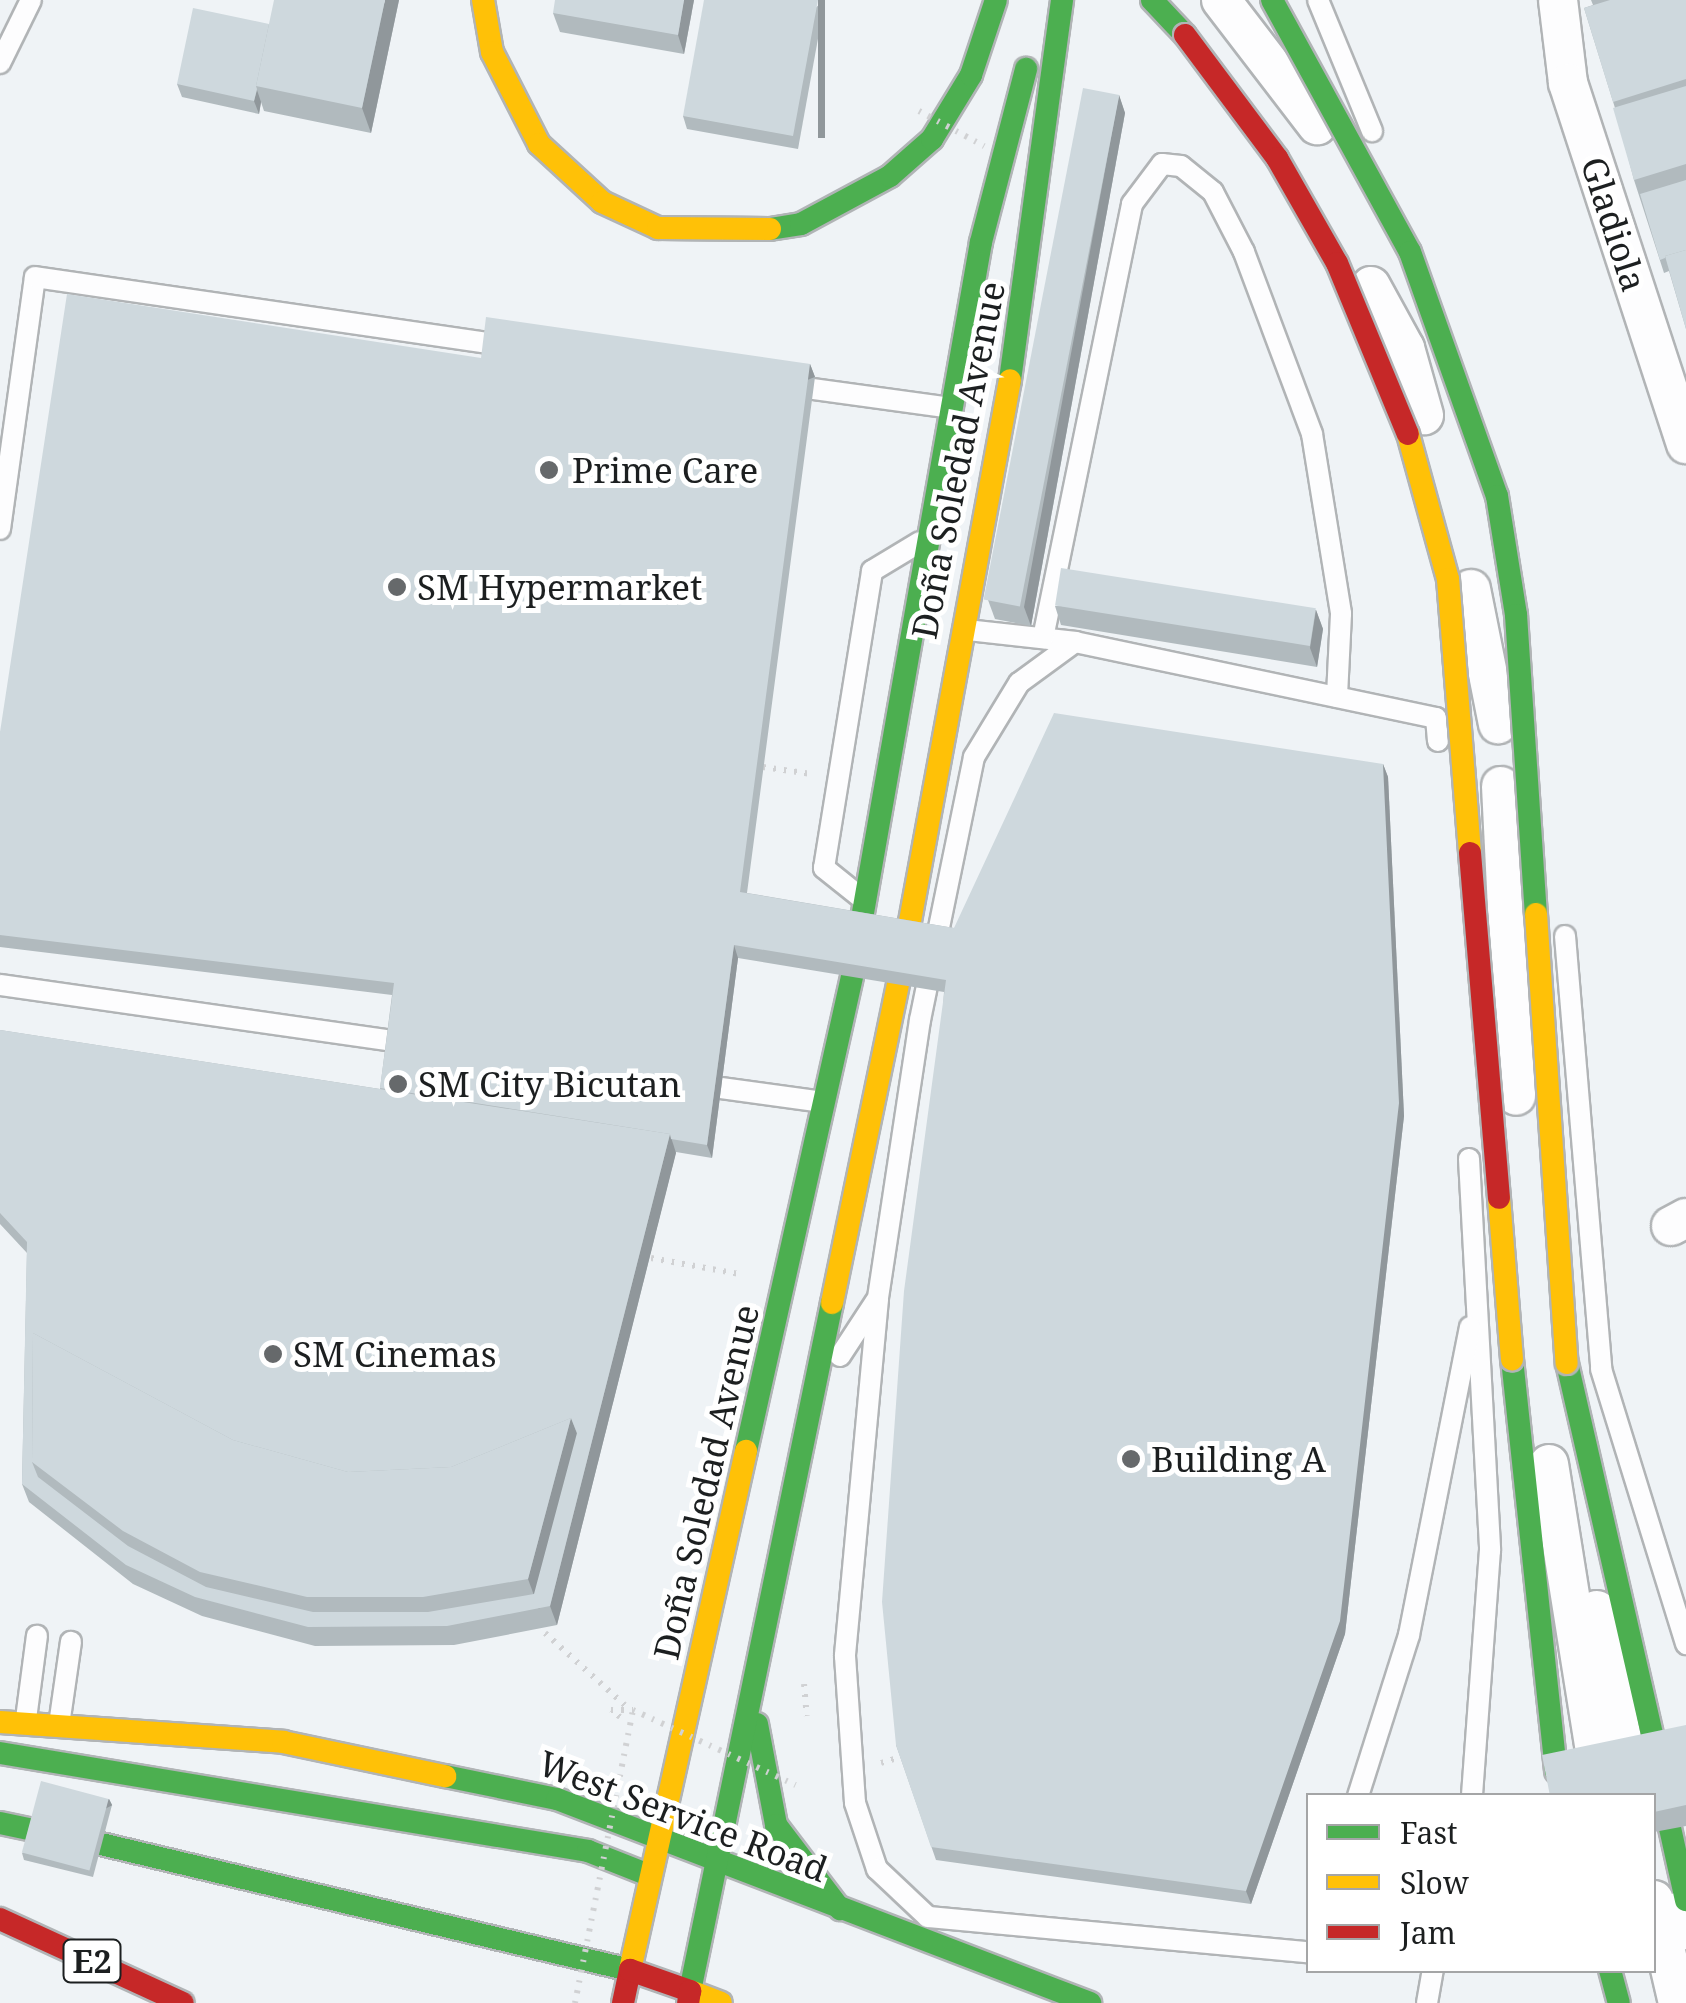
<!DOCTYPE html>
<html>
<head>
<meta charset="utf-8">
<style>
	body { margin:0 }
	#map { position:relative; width:1686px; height:2003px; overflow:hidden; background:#eff3f6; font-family:"Noto Serif",serif }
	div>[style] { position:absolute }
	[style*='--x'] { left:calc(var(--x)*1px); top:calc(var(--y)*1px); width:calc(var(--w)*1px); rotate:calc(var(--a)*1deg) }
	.path>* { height:6px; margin-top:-3px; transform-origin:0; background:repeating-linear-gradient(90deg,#d0d1d3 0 2.5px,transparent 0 10.5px) }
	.roads { filter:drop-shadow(2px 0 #b1b4b6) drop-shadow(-2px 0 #b1b4b6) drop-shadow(0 2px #b1b4b6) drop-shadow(0 -2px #b1b4b6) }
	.lane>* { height:20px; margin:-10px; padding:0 10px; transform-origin:10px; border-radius:10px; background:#fdfdfe }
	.street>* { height:38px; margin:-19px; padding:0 19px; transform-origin:19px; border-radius:19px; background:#fdfdfe }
	.fast>* { height:22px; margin:-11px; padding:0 11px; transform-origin:11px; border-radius:11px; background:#4caf50 }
	.slow>* { height:22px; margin:-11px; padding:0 11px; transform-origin:11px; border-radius:11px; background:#ffc107 }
	.jam>* { height:22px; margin:-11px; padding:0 11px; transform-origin:11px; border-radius:11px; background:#c62828 }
	.path-bridge>* { height:6px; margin-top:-3px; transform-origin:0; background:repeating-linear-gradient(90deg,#d0d1d3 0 2.5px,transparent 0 10.5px) }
	.bridges { filter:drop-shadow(2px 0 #b1b4b6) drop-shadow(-2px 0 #b1b4b6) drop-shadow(0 2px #b1b4b6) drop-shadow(0 -2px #b1b4b6) }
	.fast-bridge>* { height:22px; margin:-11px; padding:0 11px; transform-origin:11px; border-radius:11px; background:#4caf50 }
	.slow-bridge>* { height:22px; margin:-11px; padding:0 11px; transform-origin:11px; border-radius:11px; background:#ffc107 }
	.jam-bridge>* { height:22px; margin:-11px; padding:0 11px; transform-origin:11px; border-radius:11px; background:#c62828 }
	.wall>* { inset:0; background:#b1babe }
	.shaded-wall>* { inset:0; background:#90979b; transform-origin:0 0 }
	.building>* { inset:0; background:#ced8dd; transform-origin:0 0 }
	.dots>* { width:28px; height:28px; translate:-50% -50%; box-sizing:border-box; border:5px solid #fff; border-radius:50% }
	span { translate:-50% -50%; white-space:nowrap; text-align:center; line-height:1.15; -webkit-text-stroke:10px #fff; paint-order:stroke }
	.shield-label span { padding:2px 8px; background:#fff; border:2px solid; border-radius:8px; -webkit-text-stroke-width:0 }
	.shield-label { font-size:32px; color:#1c1f20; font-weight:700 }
	.street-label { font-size:35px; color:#1c1f20 }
	.poi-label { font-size:35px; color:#1c1f20 }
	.left { translate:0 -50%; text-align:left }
	.legend { position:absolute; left:1306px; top:1793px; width:350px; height:180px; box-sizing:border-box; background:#fff; border:2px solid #a4a5a6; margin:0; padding:12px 18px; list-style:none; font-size:30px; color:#1c1f20 }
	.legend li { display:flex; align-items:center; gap:20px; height:50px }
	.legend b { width:50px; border:2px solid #a4a5a6 }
</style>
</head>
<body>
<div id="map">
	<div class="path">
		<div style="--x:763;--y:767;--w:49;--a:8.3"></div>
		<div style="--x:651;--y:1258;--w:89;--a:10.3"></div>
		<div style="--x:545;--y:1633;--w:110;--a:42.1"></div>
		<div style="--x:804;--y:1684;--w:32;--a:85"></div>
		<div style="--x:620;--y:1717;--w:11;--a:-142"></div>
		<div style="--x:611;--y:1710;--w:22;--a:0"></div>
		<div style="--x:881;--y:1763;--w:21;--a:-17"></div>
	</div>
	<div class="roads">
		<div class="lane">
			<div style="--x:1318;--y:0;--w:142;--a:67.6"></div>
			<div style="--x:0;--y:63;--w:70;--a:-63.8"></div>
			<div style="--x:813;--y:389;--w:140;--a:7.8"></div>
			<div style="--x:0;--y:529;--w:254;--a:-82.1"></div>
			<div style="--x:35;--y:277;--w:459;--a:8.3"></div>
			<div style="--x:967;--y:630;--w:109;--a:6.3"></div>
			<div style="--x:1075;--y:642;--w:369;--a:11.9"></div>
			<div style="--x:1436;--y:718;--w:23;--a:85"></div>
			<div style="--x:1043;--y:638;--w:443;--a:-78.4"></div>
			<div style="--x:1132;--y:204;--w:50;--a:-53.1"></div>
			<div style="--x:1162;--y:164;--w:19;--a:6"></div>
			<div style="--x:1181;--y:166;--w:41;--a:39.1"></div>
			<div style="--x:1213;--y:192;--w:68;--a:62.7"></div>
			<div style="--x:1244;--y:252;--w:194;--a:69.5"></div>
			<div style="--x:1312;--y:434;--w:182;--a:80.8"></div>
			<div style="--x:1341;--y:614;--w:83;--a:92.8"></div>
			<div style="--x:1075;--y:642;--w:69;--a:143.8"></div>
			<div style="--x:1019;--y:683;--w:87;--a:121.3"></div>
			<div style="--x:974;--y:757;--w:268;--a:101.6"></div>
			<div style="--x:920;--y:1020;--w:282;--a:98.6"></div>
			<div style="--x:878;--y:1299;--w:359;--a:95.3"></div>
			<div style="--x:845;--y:1656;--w:147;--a:86.1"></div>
			<div style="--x:855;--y:1803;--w:70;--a:71.6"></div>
			<div style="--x:877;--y:1869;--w:70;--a:43.3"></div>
			<div style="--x:928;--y:1917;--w:382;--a:5.3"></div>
			<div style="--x:859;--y:896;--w:45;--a:-141.3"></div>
			<div style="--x:824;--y:868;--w:301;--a:-80.8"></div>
			<div style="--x:872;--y:571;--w:56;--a:-31.1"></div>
			<div style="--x:1565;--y:936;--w:434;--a:85.2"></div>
			<div style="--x:1601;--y:1369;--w:288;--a:72.8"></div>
			<div style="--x:0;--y:985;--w:397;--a:8.1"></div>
			<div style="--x:721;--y:1088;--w:103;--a:7.8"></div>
			<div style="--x:1469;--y:1159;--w:392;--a:86.9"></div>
			<div style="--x:1490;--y:1550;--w:247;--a:94.2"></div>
			<div style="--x:840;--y:1356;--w:66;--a:-56.8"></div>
			<div style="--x:60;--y:1718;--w:77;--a:-81.8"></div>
			<div style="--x:26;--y:1719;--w:84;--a:-82.5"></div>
			<div style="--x:1358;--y:1796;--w:169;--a:-72.4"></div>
			<div style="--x:1409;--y:1635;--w:314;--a:-78.8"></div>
			<div style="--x:1678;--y:1902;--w:38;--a:78"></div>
			<div style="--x:1427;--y:2003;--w:34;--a:-80"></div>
		</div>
		<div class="street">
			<div style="--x:1221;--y:0;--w:158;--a:52.5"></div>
			<div style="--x:1558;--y:0;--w:84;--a:83.1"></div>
			<div style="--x:1568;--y:83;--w:380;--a:71.9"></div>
			<div style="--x:1371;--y:286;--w:71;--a:61.3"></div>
			<div style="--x:1405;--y:348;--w:70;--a:74.2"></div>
			<div style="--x:1471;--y:589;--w:138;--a:78.7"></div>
			<div style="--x:1501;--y:786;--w:310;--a:87.2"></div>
			<div style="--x:1671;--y:1226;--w:17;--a:-28"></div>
			<div style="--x:1549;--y:1464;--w:336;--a:80.9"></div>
			<div style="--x:1597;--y:1610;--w:189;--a:79"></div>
			<div style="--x:1654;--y:1900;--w:106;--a:76.9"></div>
		</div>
		<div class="fast">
			<div style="--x:1152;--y:0;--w:48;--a:46.7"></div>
			<div style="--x:770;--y:229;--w:31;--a:-9"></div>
			<div style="--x:801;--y:224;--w:101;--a:-28.3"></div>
			<div style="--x:890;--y:176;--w:56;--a:-41.4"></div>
			<div style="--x:932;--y:139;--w:75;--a:-58.6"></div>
			<div style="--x:971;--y:75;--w:79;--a:-71.6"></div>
			<div style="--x:1010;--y:380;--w:384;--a:-82.2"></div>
			<div style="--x:861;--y:924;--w:692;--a:-80.02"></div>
			<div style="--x:981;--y:242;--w:179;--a:-75.4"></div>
			<div style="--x:1512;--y:1359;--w:415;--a:83.9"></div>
			<div style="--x:1567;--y:1363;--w:399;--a:77.1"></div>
			<div style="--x:746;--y:1451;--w:487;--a:-77.4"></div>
			<div style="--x:757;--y:1724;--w:103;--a:79.3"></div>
			<div style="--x:776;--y:1825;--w:106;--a:52.7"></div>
			<div style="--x:0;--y:1753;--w:596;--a:9.46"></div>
			<div style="--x:588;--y:1851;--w:66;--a:21.5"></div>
			<div style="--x:445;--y:1776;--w:114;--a:11.6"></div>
			<div style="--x:557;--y:1799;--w:571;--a:20.94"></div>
			<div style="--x:0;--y:1823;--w:34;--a:12"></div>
			<div style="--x:1670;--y:1828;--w:74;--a:77.5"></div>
			<div style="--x:101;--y:1844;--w:544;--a:13.4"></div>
			<div style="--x:1610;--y:1970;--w:34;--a:75"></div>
			<div style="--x:690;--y:1991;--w:703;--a:-78.34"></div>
		</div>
		<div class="slow">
			<div style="--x:483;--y:0;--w:53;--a:80.2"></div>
			<div style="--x:492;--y:52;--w:103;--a:62.9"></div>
			<div style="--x:539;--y:144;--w:86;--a:42.6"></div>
			<div style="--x:602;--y:202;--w:62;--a:24.9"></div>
			<div style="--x:658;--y:228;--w:112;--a:0.5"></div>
			<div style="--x:908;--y:932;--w:561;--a:-79.53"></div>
			<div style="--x:832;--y:1303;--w:326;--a:-78.3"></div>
			<div style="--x:0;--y:1722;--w:284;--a:4"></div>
			<div style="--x:283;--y:1742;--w:166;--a:11.9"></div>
			<div style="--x:630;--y:1970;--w:532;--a:-77.4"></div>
			<div style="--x:690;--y:1991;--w:33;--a:21"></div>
		</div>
		<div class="jam">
			<div style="--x:0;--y:1919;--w:201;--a:24.7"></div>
			<div style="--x:623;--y:2003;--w:34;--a:-78"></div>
			<div style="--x:630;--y:1970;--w:64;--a:19.3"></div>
			<div style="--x:690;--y:1991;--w:12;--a:99"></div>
		</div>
	</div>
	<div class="path-bridge">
		<div style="--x:919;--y:111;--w:74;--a:28.3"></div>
		<div style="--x:575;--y:2003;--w:299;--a:-78.8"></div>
		<div style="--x:633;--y:1710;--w:179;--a:24.8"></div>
	</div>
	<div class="bridges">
		<div class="fast-bridge">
			<div style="--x:1272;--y:0;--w:287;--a:61.3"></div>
			<div style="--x:1410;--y:252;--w:259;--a:70.4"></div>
			<div style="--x:1497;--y:496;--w:121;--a:80.9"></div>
			<div style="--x:1516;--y:615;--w:300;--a:86.2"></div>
		</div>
		<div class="slow-bridge">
			<div style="--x:1408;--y:434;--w:150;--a:74.6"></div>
			<div style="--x:1448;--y:579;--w:275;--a:85.4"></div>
			<div style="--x:1536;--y:914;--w:450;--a:86.1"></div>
			<div style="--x:1499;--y:1198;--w:162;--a:85.4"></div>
		</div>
		<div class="jam-bridge">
			<div style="--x:1185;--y:35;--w:154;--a:53.2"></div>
			<div style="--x:1277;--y:158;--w:121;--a:60.3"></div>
			<div style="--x:1337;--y:263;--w:185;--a:67.5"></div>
			<div style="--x:1470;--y:853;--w:346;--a:85.2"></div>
		</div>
	</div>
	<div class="wall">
		<div style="clip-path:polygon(399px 0,371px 133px,264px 111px,261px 102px,259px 114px,182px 97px,177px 84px,269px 24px)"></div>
		<div style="clip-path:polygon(694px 0,684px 54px,560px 32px,553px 13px)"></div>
		<div style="clip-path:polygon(825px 0,798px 149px,687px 129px,683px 116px)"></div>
		<div style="clip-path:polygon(1591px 0,1686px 0,1686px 329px,1669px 271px,1664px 273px,1634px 180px,1615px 108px,1584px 8px,1593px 5px)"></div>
		<div style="clip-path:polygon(1119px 95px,1125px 113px,1031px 626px,995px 619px,988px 600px)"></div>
		<div style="clip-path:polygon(481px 358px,810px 364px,815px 377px,747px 893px,954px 928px,1383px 764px,1388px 777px,1404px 1116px,1345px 1634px,1251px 1904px,936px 1860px,896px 1745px,944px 992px,738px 958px,712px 1158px,676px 1152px,557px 1625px,454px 1645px,315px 1646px,202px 1616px,133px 1584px,29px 1502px,22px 1484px,27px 1253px,0 1224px,0 1030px,380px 1089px,392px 995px,0 947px,0 732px)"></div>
		<div style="clip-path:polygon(1055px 606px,1316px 610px,1323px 629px,1317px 667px,1061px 625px)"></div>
		<div style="clip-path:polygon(1686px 1725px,1686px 1826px,1654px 1832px,1654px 1796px)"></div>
		<div style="clip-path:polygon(109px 1799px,112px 1805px,93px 1877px,24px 1860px,22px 1853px)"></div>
	</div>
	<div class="shaded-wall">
		<div style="clip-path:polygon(385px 0,399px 0,371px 133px,362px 108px)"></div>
		<div style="clip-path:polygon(684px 0,694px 0,684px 54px,678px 35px)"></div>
		<div style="left:818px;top:0;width:7px;height:138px"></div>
		<div style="clip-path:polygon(257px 90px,261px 102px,259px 114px,254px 101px)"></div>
		<div style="clip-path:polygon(1119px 95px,1125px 113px,1031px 626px,1024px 607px)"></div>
		<div style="left:810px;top:364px;width:14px;height:533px;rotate:69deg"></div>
		<div style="clip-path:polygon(1316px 610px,1323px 629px,1317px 667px,1310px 648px)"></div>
		<div style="clip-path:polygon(1383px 764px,1388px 777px,1404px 1116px,1345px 1634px,1251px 1904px,1246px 1891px)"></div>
		<div style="clip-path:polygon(734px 945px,738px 958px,712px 1158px,707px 1145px)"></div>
		<div style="clip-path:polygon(670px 1134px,676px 1153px,557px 1625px,550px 1606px)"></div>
		<div style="clip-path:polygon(571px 1418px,584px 1452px,539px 1609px,528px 1579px)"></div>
		<div style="left:109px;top:1799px;width:7px;height:74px;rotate:63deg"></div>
	</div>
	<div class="building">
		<div style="clip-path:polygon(274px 0,385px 0,362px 108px,256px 86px)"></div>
		<div style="clip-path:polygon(555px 0,684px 0,678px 35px,553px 13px)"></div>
		<div style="clip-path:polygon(704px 0,818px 0,793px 136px,683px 116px)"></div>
		<div style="clip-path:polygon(1610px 0,1686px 0,1686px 79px,1613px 102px,1584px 8px)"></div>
		<div style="clip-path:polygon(193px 8px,269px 24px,256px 86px,257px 89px,254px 101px,177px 84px)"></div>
		<div style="clip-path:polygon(1686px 86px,1686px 164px,1634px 180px,1613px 108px)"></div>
		<div style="left:1083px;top:88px;width:37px;height:521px;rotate:11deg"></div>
		<div style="clip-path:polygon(1686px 180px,1686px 250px,1665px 256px,1665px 258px,1660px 260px,1640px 194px)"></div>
		<div style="clip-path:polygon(1686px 250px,1686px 329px,1665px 256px)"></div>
		<div style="clip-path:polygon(67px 294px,481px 358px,486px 317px,810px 364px,740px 892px,954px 928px,1054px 713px,1383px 764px,1399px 1103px,1340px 1621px,1246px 1891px,931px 1847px,896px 1745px,882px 1602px,904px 1291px,946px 980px,734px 945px,707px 1145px,671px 1139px,670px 1134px,380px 1088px,394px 983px,0 935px,0 732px)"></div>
		<div style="left:1061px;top:568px;width:258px;height:38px;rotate:9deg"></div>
		<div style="clip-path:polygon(evenodd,0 1030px,670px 1134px,550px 1606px,447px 1626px,308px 1627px,195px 1597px,126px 1565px,22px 1484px,27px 1242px,0 1213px,0 1030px,33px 1333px,233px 1440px,348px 1472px,451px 1467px,571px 1418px,577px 1433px,534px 1594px,428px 1612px,313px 1612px,206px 1587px,128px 1546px,38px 1477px,32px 1462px,33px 1333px)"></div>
		<div style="clip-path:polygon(33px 1333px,233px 1440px,348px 1472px,451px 1467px,571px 1418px,528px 1579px,423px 1597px,307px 1597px,200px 1572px,123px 1531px,32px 1462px)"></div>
		<div style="clip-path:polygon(1686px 1725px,1686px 1805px,1654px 1812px,1654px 1796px,1550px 1796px,1542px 1755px)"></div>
		<div style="left:41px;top:1781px;width:70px;height:74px;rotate:15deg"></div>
	</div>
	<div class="dots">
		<div style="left:549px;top:470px;background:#66696b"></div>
		<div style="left:397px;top:587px;background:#66696b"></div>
		<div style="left:398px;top:1084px;background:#66696b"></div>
		<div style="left:273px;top:1354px;background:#66696b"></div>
		<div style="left:1131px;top:1459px;background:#66696b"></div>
	</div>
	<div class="shield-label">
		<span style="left:92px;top:1961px">E2</span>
	</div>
	<div class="street-label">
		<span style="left:1614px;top:224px;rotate:72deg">Gladiola</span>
		<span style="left:958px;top:460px;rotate:-79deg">Doña Soledad Avenue</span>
		<span style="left:706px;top:1482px;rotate:-77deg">Doña Soledad Avenue</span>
		<span style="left:683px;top:1816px;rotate:21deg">West Service Road</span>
	</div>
	<div class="poi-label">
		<span class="left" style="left:572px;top:470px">Prime Care</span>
		<span class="left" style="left:417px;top:587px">SM Hypermarket</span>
		<span class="left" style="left:418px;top:1084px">SM City Bicutan</span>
		<span class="left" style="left:293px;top:1354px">SM Cinemas</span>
		<span class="left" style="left:1151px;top:1459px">Building A</span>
	</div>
	<ul class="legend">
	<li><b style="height:12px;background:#4caf50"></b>Fast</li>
	<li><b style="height:12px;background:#ffc107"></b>Slow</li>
	<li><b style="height:12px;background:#c62828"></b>Jam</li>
	</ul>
</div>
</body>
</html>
